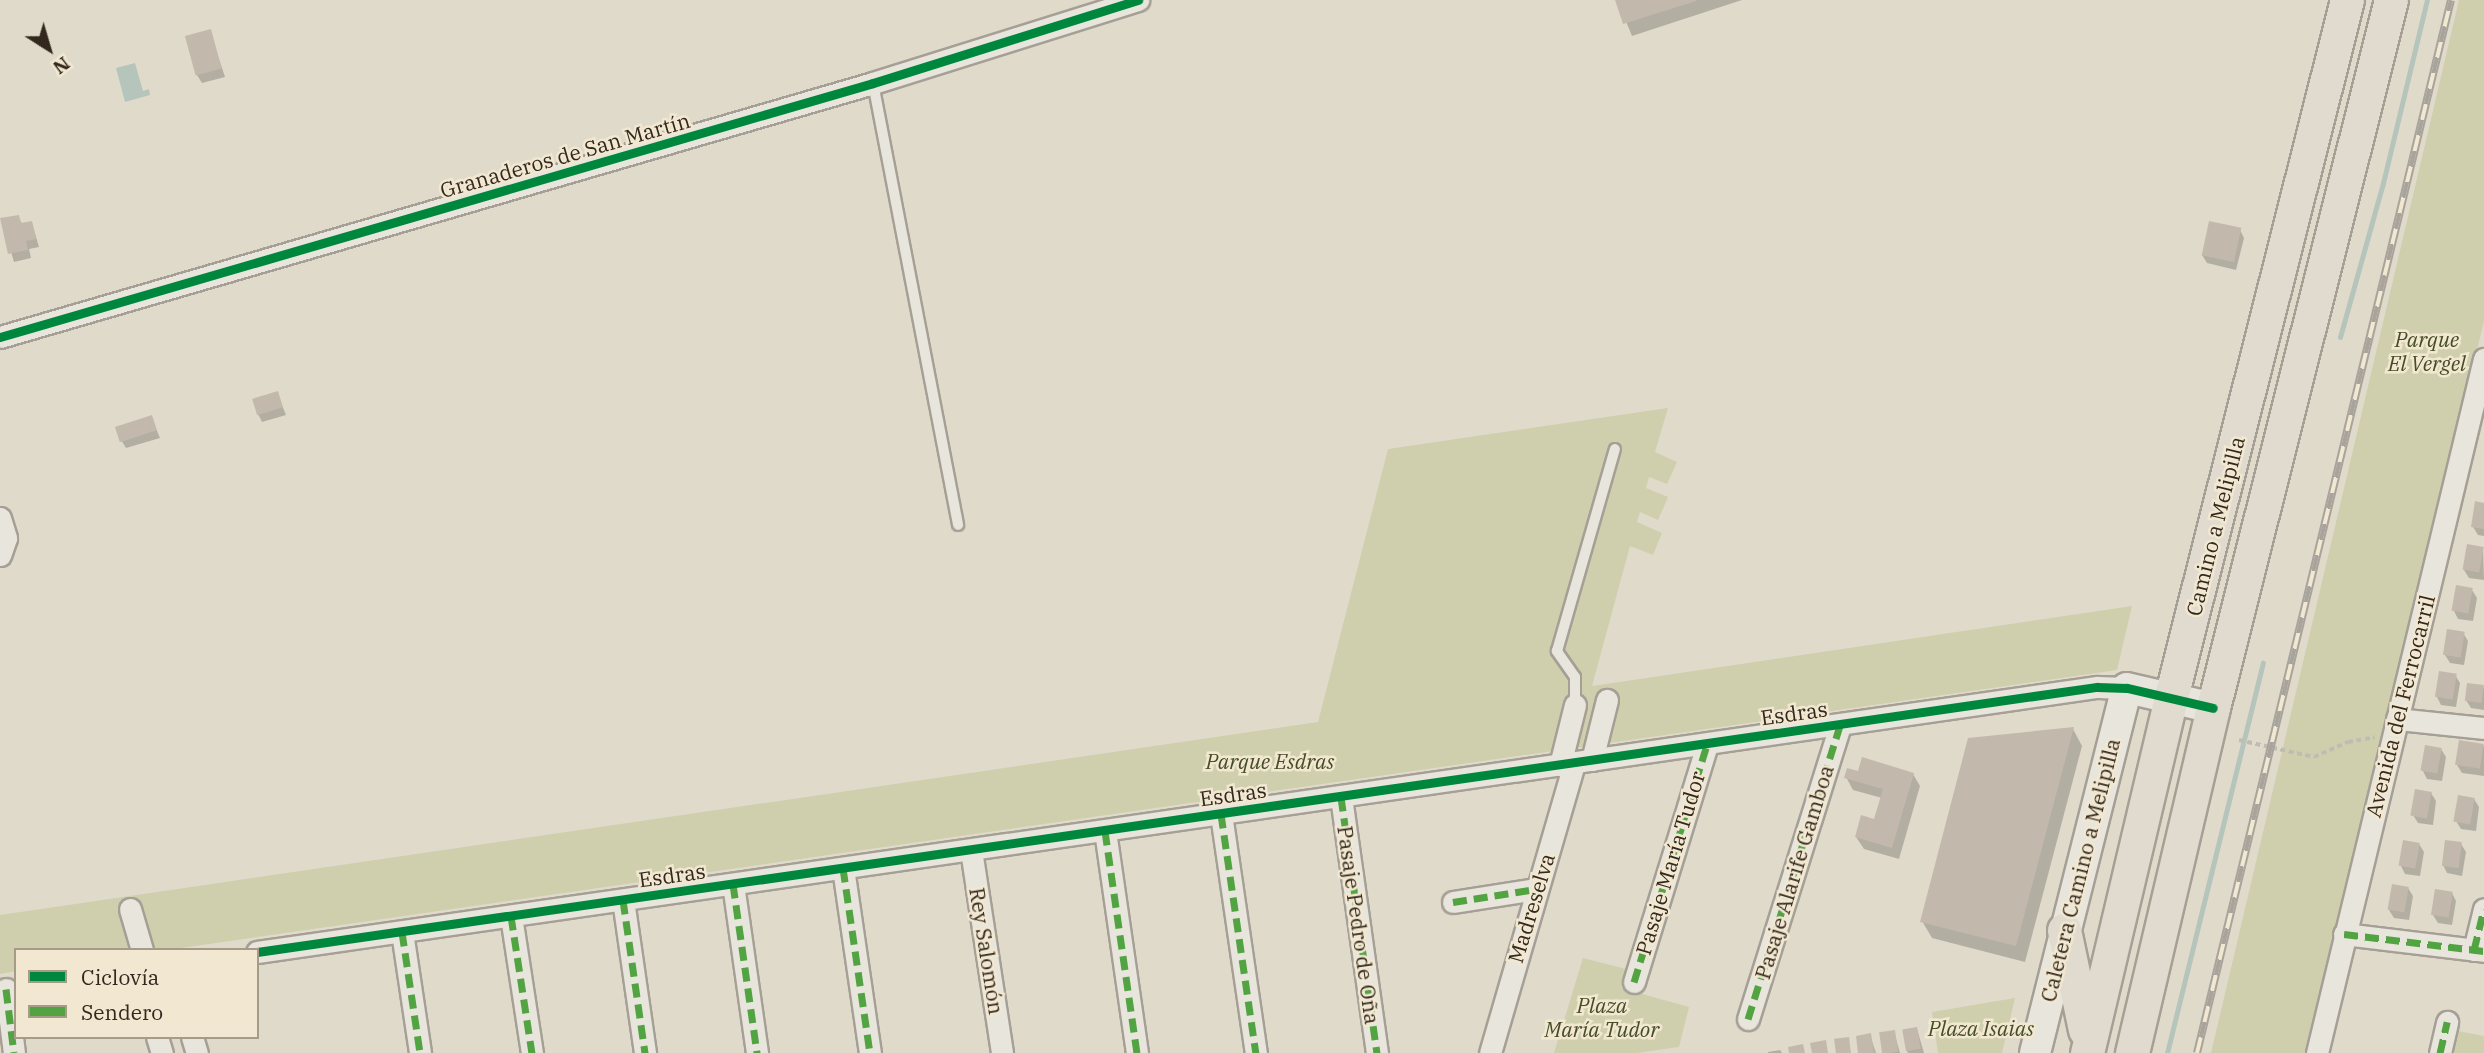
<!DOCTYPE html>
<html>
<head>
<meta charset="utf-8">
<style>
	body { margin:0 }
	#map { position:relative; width:2484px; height:1053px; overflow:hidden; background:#e0dacb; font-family:"IBM Plex Serif",serif }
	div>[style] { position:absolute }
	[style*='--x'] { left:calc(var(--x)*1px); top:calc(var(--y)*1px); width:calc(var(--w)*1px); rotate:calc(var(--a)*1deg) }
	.green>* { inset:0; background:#cfcfae }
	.water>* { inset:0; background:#b6c5bc }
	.shadow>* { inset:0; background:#0003 }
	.stream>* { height:5px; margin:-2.5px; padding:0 2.5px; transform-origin:2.5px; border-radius:2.5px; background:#b6c5bc }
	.building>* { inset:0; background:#c3b8ac; transform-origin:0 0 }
	.path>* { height:3.5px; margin-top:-1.75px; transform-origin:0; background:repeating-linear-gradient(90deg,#c1bcb3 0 5px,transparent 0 8.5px) }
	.roads { filter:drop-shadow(2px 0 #a59f95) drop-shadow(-2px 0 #a59f95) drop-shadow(0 2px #a59f95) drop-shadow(0 -2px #a59f95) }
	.lane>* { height:10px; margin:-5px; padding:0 5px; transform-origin:5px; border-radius:5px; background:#e8e5dc }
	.street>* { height:21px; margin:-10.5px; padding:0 10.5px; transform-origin:10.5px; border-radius:10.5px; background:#e8e5dc }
	.secondary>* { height:30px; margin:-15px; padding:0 15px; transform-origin:15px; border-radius:15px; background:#e8e5dc }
	.primary>* { height:33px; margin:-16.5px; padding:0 16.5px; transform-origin:16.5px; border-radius:16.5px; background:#e0dbce }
	.rail>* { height:8px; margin-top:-4px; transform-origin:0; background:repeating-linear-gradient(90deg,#f2e8d1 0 16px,#a8a49c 0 32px); box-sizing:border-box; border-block:2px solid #a8a49c }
	.quiet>* { height:7px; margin-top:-3.5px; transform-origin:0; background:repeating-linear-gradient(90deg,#52a341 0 14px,transparent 0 21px) }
	.cycleway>* { height:9px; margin:-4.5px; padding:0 4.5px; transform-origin:4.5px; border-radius:4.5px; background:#00873e }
	span { translate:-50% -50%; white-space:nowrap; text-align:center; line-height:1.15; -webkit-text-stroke:5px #f2e8d1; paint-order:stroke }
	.street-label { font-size:21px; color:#33281e }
	.park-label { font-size:21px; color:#444d26; font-style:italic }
	.legend { position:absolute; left:14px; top:948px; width:245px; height:91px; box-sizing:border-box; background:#f2e8d1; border:2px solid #a69b89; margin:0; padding:9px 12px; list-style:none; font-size:21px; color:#33281e }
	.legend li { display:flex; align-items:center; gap:14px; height:35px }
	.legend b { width:35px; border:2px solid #a69b89 }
	.north { position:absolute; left:14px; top:14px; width:70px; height:70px; -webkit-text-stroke:5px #f2e8d1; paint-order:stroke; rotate:143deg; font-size:19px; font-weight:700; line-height:28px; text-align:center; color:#33281e }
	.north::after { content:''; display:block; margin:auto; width:24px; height:32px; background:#33281e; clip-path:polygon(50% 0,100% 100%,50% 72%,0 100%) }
</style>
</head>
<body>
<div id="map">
	<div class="green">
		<div style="clip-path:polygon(2459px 0,2484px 0,2484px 321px,2308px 1053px,2211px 1053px)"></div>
		<div style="clip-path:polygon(1668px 408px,1655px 452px,1677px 462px,1667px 484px,1649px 477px,1646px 488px,1668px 497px,1658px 520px,1640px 512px,1637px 522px,1662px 533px,1653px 555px,1630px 546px,1592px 686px,2132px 606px,2117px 670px,167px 950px,16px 950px,16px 971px,0 974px,0 915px,1318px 722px,1388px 449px)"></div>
		<div style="clip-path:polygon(1583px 958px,1626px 969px,1621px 988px,1689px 1007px,1679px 1047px,1637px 1053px,1554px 1053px)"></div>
		<div style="clip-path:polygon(2015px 998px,2002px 1053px,1938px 1053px,1932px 1012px)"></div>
		<div style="clip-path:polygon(2458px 1031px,2484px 1036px,2484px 1053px,2453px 1053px)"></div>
	</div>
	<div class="water">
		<div style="clip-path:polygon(135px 63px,143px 91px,149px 89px,150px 95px,125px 102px,116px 68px)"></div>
	</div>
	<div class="shadow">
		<div style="clip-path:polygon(1617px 0,1742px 0,1632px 36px)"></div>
		<div style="clip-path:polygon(210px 32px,225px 77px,202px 83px,197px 75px)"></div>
		<div style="clip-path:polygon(18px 217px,23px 225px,32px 223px,39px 247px,29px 249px,31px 258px,14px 262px,2px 220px)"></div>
		<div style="clip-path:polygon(2240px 230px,2244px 238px,2236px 270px,2207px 263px,2202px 255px)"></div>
		<div style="clip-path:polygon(277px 393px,286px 415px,262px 422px,258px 414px)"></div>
		<div style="clip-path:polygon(151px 417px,160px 438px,126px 448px,121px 440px)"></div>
		<div style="clip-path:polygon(2484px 504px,2484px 536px,2478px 535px,2473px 527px)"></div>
		<div style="clip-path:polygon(2483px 548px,2484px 580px,2469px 578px,2464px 570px)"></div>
		<div style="clip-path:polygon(2472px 590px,2477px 598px,2473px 621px,2458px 619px,2454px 611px)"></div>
		<div style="clip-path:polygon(2463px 633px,2468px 641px,2464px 665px,2450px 663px,2445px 655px)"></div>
		<div style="clip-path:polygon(2455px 675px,2460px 683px,2456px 707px,2441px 705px,2437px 697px)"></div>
		<div style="clip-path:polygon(2484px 687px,2484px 710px,2471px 708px,2466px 700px)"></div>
		<div style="clip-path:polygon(2073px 729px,2082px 746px,2025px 962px,1932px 938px,1922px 921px)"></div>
		<div style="clip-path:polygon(2461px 742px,2484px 746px,2484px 776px,2462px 773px,2457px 765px)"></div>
		<div style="clip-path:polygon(2441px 749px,2446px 757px,2442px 781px,2427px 779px,2423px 771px)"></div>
		<div style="clip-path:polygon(1859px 774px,1913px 774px,1920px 786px,1899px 859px,1864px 849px,1856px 837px,1876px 821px,1882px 798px,1853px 790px,1846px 777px)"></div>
		<div style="clip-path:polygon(2431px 793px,2436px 801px,2433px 825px,2418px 823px,2413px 815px)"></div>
		<div style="clip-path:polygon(2474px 799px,2479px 807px,2476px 831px,2461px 829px,2456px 821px)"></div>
		<div style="clip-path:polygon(2419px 844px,2424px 852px,2420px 876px,2405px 874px,2401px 866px)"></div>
		<div style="clip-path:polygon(2461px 844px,2466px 852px,2462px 876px,2447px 873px,2443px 865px)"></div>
		<div style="clip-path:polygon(2408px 888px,2413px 896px,2409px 920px,2394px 918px,2389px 910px)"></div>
		<div style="clip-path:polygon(2452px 893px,2456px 901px,2452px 925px,2438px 923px,2433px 915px)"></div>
		<div style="clip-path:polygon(1917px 1029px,1924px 1053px,1908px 1053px,1907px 1051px)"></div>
		<div style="clip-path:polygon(1894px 1032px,1900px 1053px,1884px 1053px,1881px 1034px)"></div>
		<div style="clip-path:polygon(1870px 1035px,1876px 1053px,1860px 1053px)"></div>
		<div style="clip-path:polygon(1780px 1050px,1782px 1053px,1768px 1053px,1768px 1052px)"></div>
	</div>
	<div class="stream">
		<div style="--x:2340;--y:337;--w:160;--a:-74.4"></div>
		<div style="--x:2383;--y:183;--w:188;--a:-76.5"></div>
		<div style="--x:2167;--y:1053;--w:402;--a:-76.2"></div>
	</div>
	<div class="building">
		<div style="clip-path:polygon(1615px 0,1696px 0,1696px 1px,1623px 24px)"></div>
		<div style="left:211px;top:29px;width:41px;height:27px;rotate:75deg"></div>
		<div style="clip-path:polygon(19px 215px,21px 223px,32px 221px,36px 239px,26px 241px,28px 250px,8px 254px,0 218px)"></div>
		<div style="left:2209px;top:221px;width:33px;height:35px;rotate:12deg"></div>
		<div style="left:278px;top:391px;width:17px;height:27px;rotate:73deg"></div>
		<div style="left:152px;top:415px;width:16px;height:39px;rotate:72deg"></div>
		<div style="clip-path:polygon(2475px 501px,2484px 503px,2484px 529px,2471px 527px)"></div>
		<div style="left:2467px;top:544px;width:17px;height:26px;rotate:10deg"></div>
		<div style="left:2456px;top:585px;width:17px;height:26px;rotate:10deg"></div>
		<div style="left:2447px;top:629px;width:18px;height:26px;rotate:9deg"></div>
		<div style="left:2439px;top:671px;width:18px;height:26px;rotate:9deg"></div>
		<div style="left:2467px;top:683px;width:17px;height:18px;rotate:7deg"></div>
		<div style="clip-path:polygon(2074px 727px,2016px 946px,1920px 922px,1968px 738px)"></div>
		<div style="left:2459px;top:740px;width:25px;height:25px;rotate:9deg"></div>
		<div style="left:2425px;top:745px;width:17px;height:26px;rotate:10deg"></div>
		<div style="clip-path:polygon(1862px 757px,1914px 773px,1892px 848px,1855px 837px,1861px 815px,1874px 819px,1883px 789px,1844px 778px,1847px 768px,1858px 771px)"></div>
		<div style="left:2415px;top:789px;width:17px;height:27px;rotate:10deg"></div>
		<div style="left:2458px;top:795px;width:17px;height:27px;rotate:10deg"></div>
		<div style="left:2403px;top:840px;width:17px;height:26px;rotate:10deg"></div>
		<div style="left:2445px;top:840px;width:17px;height:26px;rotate:7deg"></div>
		<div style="left:2392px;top:884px;width:17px;height:26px;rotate:10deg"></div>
		<div style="left:2435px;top:889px;width:18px;height:26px;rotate:9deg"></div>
		<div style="left:1917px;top:1027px;width:22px;height:15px;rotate:80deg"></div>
		<div style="left:1895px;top:1030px;width:22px;height:16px;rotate:82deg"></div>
		<div style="clip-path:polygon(1871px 1033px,1874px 1053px,1858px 1053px,1856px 1036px)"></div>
		<div style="left:1849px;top:1037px;width:16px;height:15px;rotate:83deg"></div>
		<div style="clip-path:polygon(1826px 1040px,1828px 1053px,1812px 1053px,1810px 1043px)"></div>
		<div style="clip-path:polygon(1803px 1044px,1805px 1053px,1789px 1053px,1788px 1047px)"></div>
	</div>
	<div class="path">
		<div style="--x:2239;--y:740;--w:77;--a:12.8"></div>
		<div style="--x:2314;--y:757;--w:37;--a:-24"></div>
		<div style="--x:2348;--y:742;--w:27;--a:-10"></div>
	</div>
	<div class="roads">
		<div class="lane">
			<div style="--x:873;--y:83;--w:450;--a:79.1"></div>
			<div style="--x:1575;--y:705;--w:28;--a:-90"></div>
			<div style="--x:1575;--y:677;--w:32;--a:-125"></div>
			<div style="--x:1557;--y:651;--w:210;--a:-74"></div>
		</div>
		<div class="street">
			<div style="--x:0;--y:337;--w:909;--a:-16.22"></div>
			<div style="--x:873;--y:83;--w:278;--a:-17.4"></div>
			<div style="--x:0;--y:518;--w:21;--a:73"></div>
			<div style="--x:6;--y:538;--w:18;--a:109"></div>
			<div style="--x:2397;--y:719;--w:87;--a:5.9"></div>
			<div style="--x:1592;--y:760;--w:62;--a:-76"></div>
			<div style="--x:1560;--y:765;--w:62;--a:-76"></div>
			<div style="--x:1341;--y:797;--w:259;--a:82"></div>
			<div style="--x:1221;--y:814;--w:242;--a:81.7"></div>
			<div style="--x:1105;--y:831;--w:224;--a:81.8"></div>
			<div style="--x:971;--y:850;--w:205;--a:81.3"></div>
			<div style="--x:843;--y:868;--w:187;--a:81.7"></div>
			<div style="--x:733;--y:884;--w:171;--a:81.9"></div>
			<div style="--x:623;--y:900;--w:155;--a:81.8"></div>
			<div style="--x:1453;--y:902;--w:84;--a:-8.9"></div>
			<div style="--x:130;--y:909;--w:43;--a:73.7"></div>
			<div style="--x:511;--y:916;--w:139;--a:81.3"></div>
			<div style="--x:402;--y:932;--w:122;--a:81.5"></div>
			<div style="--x:2344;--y:934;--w:141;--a:6.9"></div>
			<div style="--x:2474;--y:950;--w:42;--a:-76.3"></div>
			<div style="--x:257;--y:952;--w:1859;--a:-8.2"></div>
			<div style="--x:2097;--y:687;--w:30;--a:2"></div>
			<div style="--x:1634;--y:982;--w:249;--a:-72.9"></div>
			<div style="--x:6;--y:989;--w:64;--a:82.9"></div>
			<div style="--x:1748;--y:1019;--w:308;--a:-72.6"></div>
			<div style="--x:157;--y:1037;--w:17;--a:73"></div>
			<div style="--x:192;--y:1037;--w:17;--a:73"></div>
			<div style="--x:1490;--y:1053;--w:302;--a:-73.8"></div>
			<div style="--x:2317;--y:1053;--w:714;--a:-76.47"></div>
			<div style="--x:2440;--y:1053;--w:32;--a:-77"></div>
		</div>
		<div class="secondary">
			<div style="--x:2035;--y:1053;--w:376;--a:-75.9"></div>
			<div style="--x:2127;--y:688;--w:88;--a:13.1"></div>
		</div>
		<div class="primary">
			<div style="--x:2064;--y:930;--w:102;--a:78.1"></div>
			<div style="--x:2087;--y:1053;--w:366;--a:-76.7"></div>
			<div style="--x:2171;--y:697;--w:719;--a:-75.83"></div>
			<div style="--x:2132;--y:1053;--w:354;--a:-76.8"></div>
			<div style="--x:2213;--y:708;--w:730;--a:-75.89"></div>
		</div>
	</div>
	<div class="rail">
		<div style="--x:2197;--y:1053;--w:1083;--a:-76.44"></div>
	</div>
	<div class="quiet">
		<div style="--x:1341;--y:797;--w:259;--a:82"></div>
		<div style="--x:1221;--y:814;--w:242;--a:81.7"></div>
		<div style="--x:1105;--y:831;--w:224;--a:81.8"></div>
		<div style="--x:843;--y:868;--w:187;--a:81.7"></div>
		<div style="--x:733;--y:884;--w:171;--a:81.9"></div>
		<div style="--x:623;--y:900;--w:155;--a:81.8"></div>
		<div style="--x:1453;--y:902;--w:84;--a:-8.9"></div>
		<div style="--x:511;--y:916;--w:139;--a:81.3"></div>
		<div style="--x:402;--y:932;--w:122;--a:81.5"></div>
		<div style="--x:2344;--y:934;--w:141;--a:6.9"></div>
		<div style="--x:2474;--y:950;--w:42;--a:-76.3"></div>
		<div style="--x:1634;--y:982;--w:249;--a:-72.9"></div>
		<div style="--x:6;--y:989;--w:64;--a:82.9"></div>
		<div style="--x:1748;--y:1019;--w:308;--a:-72.6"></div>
		<div style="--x:2440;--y:1053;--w:32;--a:-77"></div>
	</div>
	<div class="cycleway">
		<div style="--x:0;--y:337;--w:909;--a:-16.22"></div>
		<div style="--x:873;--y:83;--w:278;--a:-17.4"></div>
		<div style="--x:257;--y:952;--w:1859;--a:-8.2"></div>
		<div style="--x:2097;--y:687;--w:30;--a:2"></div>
		<div style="--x:2127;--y:688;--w:88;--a:13.1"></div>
	</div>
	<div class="street-label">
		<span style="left:565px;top:155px;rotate:-16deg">Granaderos de San Martín</span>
		<span style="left:2215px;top:526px;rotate:-76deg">Camino a Melipilla</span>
		<span style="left:2400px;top:706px;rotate:-76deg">Avenida del Ferrocarril</span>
		<span style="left:1794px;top:713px;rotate:-8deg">Esdras</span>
		<span style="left:1233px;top:794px;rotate:-8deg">Esdras</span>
		<span style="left:1670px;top:863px;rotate:-73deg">Pasaje María Tudor</span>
		<span style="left:2080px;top:870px;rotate:-76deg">Caletera Camino a Melipilla</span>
		<span style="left:1794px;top:872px;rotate:-73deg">Pasaje Alarife Gamboa</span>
		<span style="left:672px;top:875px;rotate:-8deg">Esdras</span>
		<span style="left:1531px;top:908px;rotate:-73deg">Madreselva</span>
		<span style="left:1359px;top:925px;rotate:82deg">Pasaje Pedro de Oña</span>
		<span style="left:987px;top:951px;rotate:81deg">Rey Salomón</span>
	</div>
	<div class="park-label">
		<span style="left:2427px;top:351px">Parque<br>El Vergel</span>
		<span style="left:1270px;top:761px">Parque Esdras</span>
		<span style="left:1602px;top:1017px">Plaza<br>María Tudor</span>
		<span style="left:1981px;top:1028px">Plaza Isaias</span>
	</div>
	<ul class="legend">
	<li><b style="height:9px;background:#00873e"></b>Ciclovía</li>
	<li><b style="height:9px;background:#52a341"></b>Sendero</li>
	</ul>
	<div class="north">N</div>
</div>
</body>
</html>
